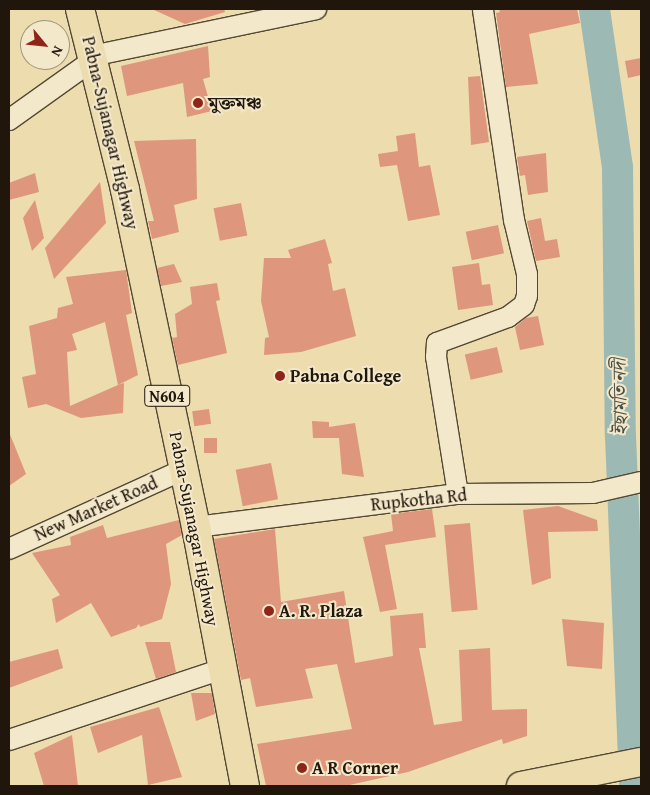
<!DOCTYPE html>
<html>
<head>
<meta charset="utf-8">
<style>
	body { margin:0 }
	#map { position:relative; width:650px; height:795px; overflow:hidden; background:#ecdcae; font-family:"Gentium Book Plus","Noto Serif Bengali",serif }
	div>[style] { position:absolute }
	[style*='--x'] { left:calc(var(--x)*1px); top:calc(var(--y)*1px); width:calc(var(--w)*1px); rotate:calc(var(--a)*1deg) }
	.river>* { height:31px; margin:-15.5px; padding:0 15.5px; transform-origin:15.5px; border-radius:15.5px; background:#9cb9b3 }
	.building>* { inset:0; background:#de967d; transform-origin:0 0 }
	.roads { filter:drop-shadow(1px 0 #534834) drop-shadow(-1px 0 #534834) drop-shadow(0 1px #534834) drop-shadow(0 -1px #534834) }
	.street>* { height:20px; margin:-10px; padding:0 10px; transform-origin:10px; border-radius:10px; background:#f3e8ca }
	.highway>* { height:28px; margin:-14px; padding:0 14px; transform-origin:14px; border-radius:14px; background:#ecdcae }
	.dots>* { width:14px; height:14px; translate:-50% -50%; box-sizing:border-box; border:2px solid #f3e8ca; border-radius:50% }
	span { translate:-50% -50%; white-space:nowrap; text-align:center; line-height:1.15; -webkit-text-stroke:4px #f3e8ca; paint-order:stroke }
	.shield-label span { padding:1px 4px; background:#f3e8ca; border:1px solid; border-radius:4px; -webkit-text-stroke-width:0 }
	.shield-label { font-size:16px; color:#20160c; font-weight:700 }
	.poi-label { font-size:18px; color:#20160c; font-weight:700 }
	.left { translate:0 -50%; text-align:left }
	.street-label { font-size:18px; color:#20160c }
	.water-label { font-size:19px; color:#4b4f46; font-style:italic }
	.frame { position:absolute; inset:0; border:10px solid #20160c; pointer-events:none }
	.north { position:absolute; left:20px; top:20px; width:50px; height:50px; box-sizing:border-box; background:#f3e8ca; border:1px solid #9f947e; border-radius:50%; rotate:118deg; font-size:14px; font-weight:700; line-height:20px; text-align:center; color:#20160c }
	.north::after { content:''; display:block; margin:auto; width:18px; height:22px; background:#8f2418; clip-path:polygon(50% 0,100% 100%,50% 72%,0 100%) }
</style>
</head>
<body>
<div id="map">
	<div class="river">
		<div style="--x:594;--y:9;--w:160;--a:81.7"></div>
		<div style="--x:617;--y:167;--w:268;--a:89.4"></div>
		<div style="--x:620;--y:435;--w:351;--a:87.7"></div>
	</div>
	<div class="building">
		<div style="clip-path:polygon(152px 9px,224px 9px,225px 12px,185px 24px)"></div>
		<div style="clip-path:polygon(499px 9px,577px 9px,580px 23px,529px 34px,538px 84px,506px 87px,496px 13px,500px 12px)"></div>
		<div style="clip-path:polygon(208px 46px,210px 77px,203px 79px,212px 111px,187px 117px,183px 83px,127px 96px,121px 66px)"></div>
		<div style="clip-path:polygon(641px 58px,641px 75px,628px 78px,625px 61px)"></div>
		<div style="clip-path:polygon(480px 76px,489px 142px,471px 145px,468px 77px)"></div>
		<div style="clip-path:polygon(415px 133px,419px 167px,430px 165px,440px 215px,408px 221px,397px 165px,380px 167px,378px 154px,398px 151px,396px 136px)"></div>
		<div style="clip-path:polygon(196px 139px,197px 199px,174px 205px,179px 232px,152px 239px,148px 221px,154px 221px,134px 141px)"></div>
		<div style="clip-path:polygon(546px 153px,548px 192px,528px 195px,525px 175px,520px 176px,517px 157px)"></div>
		<div style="clip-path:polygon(35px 173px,39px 192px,9px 200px,9px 183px)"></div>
		<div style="clip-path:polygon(100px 182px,106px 223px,54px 279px,45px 248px)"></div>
		<div style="clip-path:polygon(35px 200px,44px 238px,32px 251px,23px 218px)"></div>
		<div style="left:241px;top:203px;width:33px;height:28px;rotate:79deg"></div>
		<div style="clip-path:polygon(541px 218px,545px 241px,557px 239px,560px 257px,536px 261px,527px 221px)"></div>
		<div style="left:498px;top:225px;width:29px;height:33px;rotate:78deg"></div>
		<div style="clip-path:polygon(325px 239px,332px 263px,328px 264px,333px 291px,345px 288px,356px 336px,301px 352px,264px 355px,265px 338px,269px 337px,261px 301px,264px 258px,291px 258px,288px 250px)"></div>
		<div style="clip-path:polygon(479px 263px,482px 285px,490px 284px,493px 305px,458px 310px,452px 267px)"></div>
		<div style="clip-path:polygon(174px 264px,182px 282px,161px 286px,157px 268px)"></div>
		<div style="clip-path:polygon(evenodd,126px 270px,132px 313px,126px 315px,138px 375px,118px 385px,124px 383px,123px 413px,81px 418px,46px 404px,28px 408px,22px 377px,36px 374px,29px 326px,57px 318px,58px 308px,73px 304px,66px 277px,126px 270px,105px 322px,118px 385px,70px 406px,67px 352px,77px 350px,72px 334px,105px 322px)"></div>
		<div style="clip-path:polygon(217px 283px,220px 300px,216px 301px,227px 353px,178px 365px,172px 338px,177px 337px,175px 314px,192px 304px,190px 287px)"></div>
		<div style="clip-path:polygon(538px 316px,544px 345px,520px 350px,515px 327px,526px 318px)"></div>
		<div style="left:497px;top:347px;width:26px;height:33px;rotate:77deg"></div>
		<div style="left:209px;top:409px;width:15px;height:17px;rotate:82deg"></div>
		<div style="clip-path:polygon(312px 421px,329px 422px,329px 427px,355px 423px,364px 477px,342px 474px,339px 438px,313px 438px)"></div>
		<div style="clip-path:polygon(9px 432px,26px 474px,9px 486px)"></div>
		<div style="left:204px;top:438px;width:13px;height:15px"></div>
		<div style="left:271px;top:463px;width:37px;height:36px;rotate:79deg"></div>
		<div style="clip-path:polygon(558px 506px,597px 520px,598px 531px,548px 532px,551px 578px,532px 585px,523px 510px)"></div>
		<div style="clip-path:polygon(432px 509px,436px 537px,385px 545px,397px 609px,380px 612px,363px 537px,393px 531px,391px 514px)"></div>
		<div style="clip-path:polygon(179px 520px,182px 535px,166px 544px,171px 584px,162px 619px,140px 627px,139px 624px,136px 628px,111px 637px,91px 603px,56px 623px,52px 599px,60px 595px,32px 553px,71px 545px,70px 537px,103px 525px,107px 538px)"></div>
		<div style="left:470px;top:523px;width:87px;height:26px;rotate:85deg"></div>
		<div style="clip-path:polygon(275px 529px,281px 602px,344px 591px,355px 663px,393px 656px,390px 616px,423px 613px,426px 648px,419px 648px,434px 725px,462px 721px,459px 650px,490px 648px,492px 710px,527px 709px,527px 736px,503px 744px,502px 739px,408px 772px,345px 786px,266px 786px,257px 744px,352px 729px,337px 664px,305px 669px,313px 698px,256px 707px,250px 678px,241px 680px,214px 539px)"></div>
		<div style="clip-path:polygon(562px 619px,604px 623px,602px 669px,567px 666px)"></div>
		<div style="clip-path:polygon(145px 642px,170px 642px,176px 672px,156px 679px)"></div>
		<div style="clip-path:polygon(58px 649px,63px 668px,9px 688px,9px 662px)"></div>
		<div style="clip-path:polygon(191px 693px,212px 693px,215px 714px,196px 721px)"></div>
		<div style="clip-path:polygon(159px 707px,182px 777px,148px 785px,142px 735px,98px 753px,90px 727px)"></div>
		<div style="clip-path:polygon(72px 735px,78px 786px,44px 786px,34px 753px)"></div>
	</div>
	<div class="roads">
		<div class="street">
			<div style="--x:92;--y:56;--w:229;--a:-11.8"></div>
			<div style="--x:9;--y:120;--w:103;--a:-35.5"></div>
			<div style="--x:458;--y:494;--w:139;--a:-99.1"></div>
			<div style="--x:436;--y:357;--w:14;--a:-86"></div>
			<div style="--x:437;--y:343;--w:76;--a:-20.1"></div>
			<div style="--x:508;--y:317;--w:20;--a:-37"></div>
			<div style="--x:524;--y:305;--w:9;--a:-72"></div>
			<div style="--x:527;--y:296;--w:22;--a:-90"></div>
			<div style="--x:527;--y:274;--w:56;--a:-103.5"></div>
			<div style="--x:514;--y:220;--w:213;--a:-98.4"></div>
			<div style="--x:196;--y:527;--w:264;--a:-7.2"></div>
			<div style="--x:458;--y:494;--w:135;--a:-0.4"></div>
			<div style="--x:593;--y:493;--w:49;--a:-12.9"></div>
			<div style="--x:9;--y:549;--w:190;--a:-24.5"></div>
			<div style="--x:9;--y:740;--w:225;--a:-18.4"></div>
		</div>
		<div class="highway">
			<div style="--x:80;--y:9;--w:187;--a:76"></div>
			<div style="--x:125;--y:190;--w:344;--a:78.1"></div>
			<div style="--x:196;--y:527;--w:264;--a:79.3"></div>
			<div style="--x:521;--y:786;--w:122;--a:-11.3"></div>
		</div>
	</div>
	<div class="dots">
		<div style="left:198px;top:103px;background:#8f2418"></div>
		<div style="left:280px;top:376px;background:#8f2418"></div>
		<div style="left:269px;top:611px;background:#8f2418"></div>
		<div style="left:302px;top:768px;background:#8f2418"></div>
	</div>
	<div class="shield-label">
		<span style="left:167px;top:396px">N604</span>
	</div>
	<div class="poi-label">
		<span class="left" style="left:208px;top:103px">মুক্তমঞ্চ</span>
		<span class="left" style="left:290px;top:376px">Pabna College</span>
		<span class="left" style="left:279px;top:611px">A. R. Plaza</span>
		<span class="left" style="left:312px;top:768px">A R Corner</span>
	</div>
	<div class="street-label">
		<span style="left:110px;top:133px;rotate:77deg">Pabna-Sujanagar Highway</span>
		<span style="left:419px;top:500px;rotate:-6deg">Rupkotha Rd</span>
		<span style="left:96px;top:509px;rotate:-24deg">New Market Road</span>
		<span style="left:194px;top:529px;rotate:79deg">Pabna-Sujanagar Highway</span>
	</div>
	<div class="water-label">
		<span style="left:620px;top:397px;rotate:-91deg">ইছামতি নদী</span>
	</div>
	<div class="frame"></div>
	<div class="north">N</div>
</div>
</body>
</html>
